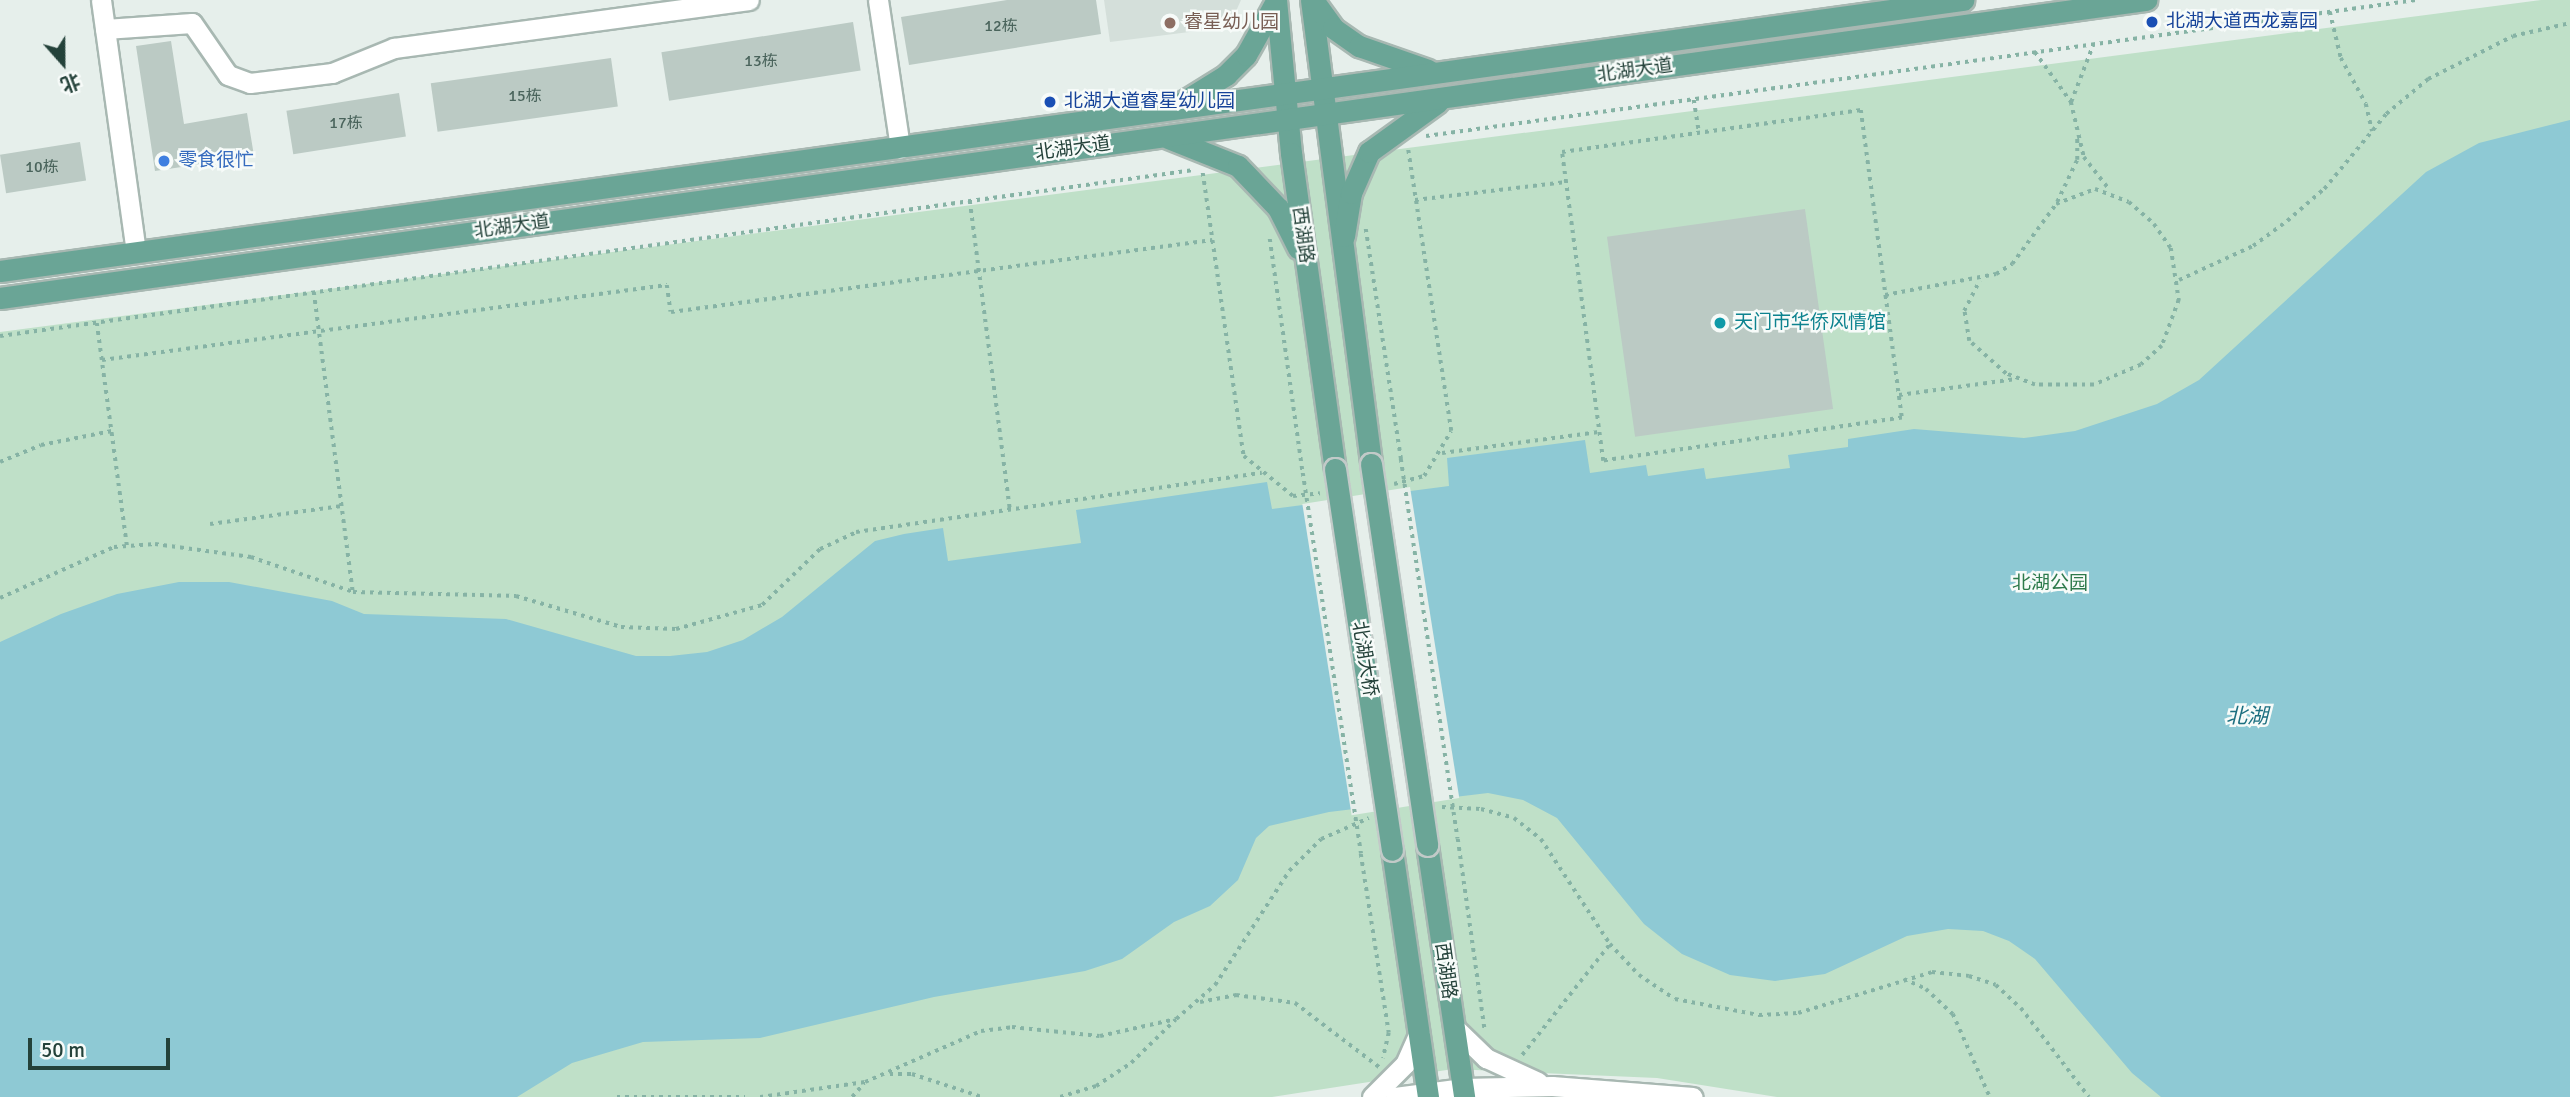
<!DOCTYPE html>
<html>
<head>
<meta charset="utf-8">
<style>
	body { margin:0 }
	#map { position:relative; width:2570px; height:1097px; overflow:hidden; background:#e6efeb; font-family:Signika,"Noto Sans SC",sans-serif }
	div>[style] { position:absolute }
	[style*='--x'] { left:calc(var(--x)*1px); top:calc(var(--y)*1px); width:calc(var(--w)*1px); rotate:calc(var(--a)*1deg) }
	.built>* { inset:0; background:#d4dfda }
	.green>* { inset:0; background:#bfe0c8 }
	.water>* { inset:0; background:#8ec9d4 }
	.pier>* { inset:0; background:#e6efeb; transform-origin:0 0 }
	.building>* { inset:0; background:#bbcac4; transform-origin:0 0 }
	.path>* { height:3.5px; margin-top:-1.75px; transform-origin:0; background:repeating-linear-gradient(90deg,#86b3a5 0 3.5px,transparent 0 8.5px) }
	.roads { filter:drop-shadow(2px 0 #a8b8b2) drop-shadow(-2px 0 #a8b8b2) drop-shadow(0 2px #a8b8b2) drop-shadow(0 -2px #a8b8b2) }
	.minor>* { height:19px; margin:-9.5px; padding:0 9.5px; transform-origin:9.5px; border-radius:9.5px; background:#fff }
	.major>* { height:21px; margin:-10.5px; padding:0 10.5px; transform-origin:10.5px; border-radius:10.5px; background:#6aa596 }
	.path-bridge>* { height:3.5px; margin-top:-1.75px; transform-origin:0; background:repeating-linear-gradient(90deg,#86b3a5 0 3.5px,transparent 0 8.5px) }
	.bridges { filter:drop-shadow(2px 0 #c2cac8) drop-shadow(-2px 0 #c2cac8) drop-shadow(0 2px #c2cac8) drop-shadow(0 -2px #c2cac8) }
	.major-bridge>* { height:21px; margin:-10.5px; padding:0 10.5px; transform-origin:10.5px; border-radius:10.5px; background:#6aa596 }
	.dots>* { width:19px; height:19px; translate:-50% -50%; box-sizing:border-box; border:4px solid #f7fbf9; border-radius:50% }
	span { translate:-50% -50%; white-space:nowrap; text-align:center; line-height:1.15; -webkit-text-stroke:5px #f7fbf9; paint-order:stroke }
	.number-label { font-size:16px; color:#4a645c }
	.number-label span { -webkit-text-stroke-width:0 }
	.transit-label { font-size:19px; color:#164399 }
	.left { translate:0 -50%; text-align:left }
	.education-label { font-size:19px; color:#785e54 }
	.street-label { font-size:19px; color:#24423a }
	.shop-label { font-size:19px; color:#366cbe }
	.culture-label { font-size:19px; color:#0d838f }
	.park-label { font-size:19px; color:#2d7a4b }
	.water-label { font-size:21px; color:#1c6f80; font-style:italic }
	.north { position:absolute; left:28px; top:28px; width:70px; height:70px; -webkit-text-stroke:5px #f7fbf9; paint-order:stroke; rotate:159deg; font-size:19px; font-weight:700; line-height:28px; text-align:center; color:#24423a }
	.north::after { content:''; display:block; margin:auto; width:24px; height:32px; background:#24423a; clip-path:polygon(50% 0,100% 100%,50% 72%,0 100%) }
	.scale { position:absolute; left:28px; top:1038px; width:142px; height:32px; box-sizing:border-box; border:4px solid #24423a; border-top:0; padding-left:9px; font-size:21px; line-height:24px; white-space:nowrap; color:#24423a; -webkit-text-stroke:5px #f7fbf9; paint-order:stroke }
</style>
</head>
<body>
<div id="map">
	<div class="built">
		<div style="clip-path:polygon(1104px 0,1241px 0,1229px 27px,1110px 42px)"></div>
	</div>
	<div class="green">
		<div style="clip-path:polygon(2541px 0,2570px 0,2570px 1097px,1777px 1097px,1657px 1078px,1453px 1069px,1272px 1097px,0 1097px,0 332px)"></div>
	</div>
	<div class="water">
		<div style="clip-path:polygon(2570px 120px,2570px 1097px,2161px 1097px,2132px 1073px,2035px 959px,2009px 941px,1983px 931px,1948px 929px,1907px 936px,1825px 974px,1775px 981px,1730px 975px,1682px 954px,1644px 924px,1557px 818px,1523px 800px,1488px 793px,1329px 812px,1269px 826px,1256px 838px,1238px 880px,1210px 906px,1174px 922px,1122px 959px,1085px 971px,934px 997px,760px 1038px,643px 1042px,572px 1063px,517px 1097px,0 1097px,0 642px,61px 614px,117px 594px,179px 582px,229px 582px,332px 601px,364px 614px,506px 619px,636px 656px,670px 656px,707px 652px,743px 640px,782px 617px,875px 541px,904px 534px,943px 528px,948px 561px,1081px 543px,1076px 510px,1267px 482px,1272px 509px,1449px 486px,1447px 458px,1585px 440px,1590px 473px,1646px 465px,1648px 476px,1704px 468px,1706px 479px,1790px 468px,1788px 455px,1848px 447px,1848px 439px,1914px 429px,2024px 438px,2075px 431px,2157px 404px,2199px 380px,2426px 172px,2479px 143px)"></div>
	</div>
	<div class="pier">
		<div style="left:1410px;top:487px;width:315px;height:109px;rotate:81deg"></div>
	</div>
	<div class="building">
		<div style="clip-path:polygon(1007px 0,1096px 0,1101px 34px,909px 65px,901px 17px)"></div>
		<div style="left:853px;top:22px;width:49px;height:194px;rotate:81deg"></div>
		<div style="clip-path:polygon(171px 41px,184px 124px,247px 113px,254px 156px,155px 171px,136px 46px)"></div>
		<div style="left:611px;top:58px;width:49px;height:182px;rotate:82deg"></div>
		<div style="left:399px;top:93px;width:44px;height:114px;rotate:81deg"></div>
		<div style="left:80px;top:142px;width:39px;height:81px;rotate:81deg"></div>
		<div style="left:1805px;top:209px;width:202px;height:200px;rotate:82deg"></div>
	</div>
	<div class="path">
		<div style="--x:2330;--y:12;--w:47;--a:76.6"></div>
		<div style="--x:2341;--y:58;--w:52;--a:61.5"></div>
		<div style="--x:2366;--y:104;--w:28;--a:77"></div>
		<div style="--x:2035;--y:52;--w:62;--a:54.2"></div>
		<div style="--x:2071;--y:102;--w:57;--a:76.7"></div>
		<div style="--x:2084;--y:157;--w:41;--a:52"></div>
		<div style="--x:1694;--y:100;--w:33;--a:81"></div>
		<div style="--x:2071;--y:102;--w:61;--a:-68.9"></div>
		<div style="--x:1861;--y:110;--w:311;--a:82.4"></div>
		<div style="--x:1902;--y:418;--w:302;--a:171.8"></div>
		<div style="--x:1603;--y:461;--w:312;--a:-97.6"></div>
		<div style="--x:1562;--y:152;--w:302;--a:-8"></div>
		<div style="--x:1426;--y:136;--w:999;--a:-7.82"></div>
		<div style="--x:1203;--y:173;--w:286;--a:81.8"></div>
		<div style="--x:1244;--y:456;--w:63;--a:39.2"></div>
		<div style="--x:1293;--y:496;--w:27;--a:-6"></div>
		<div style="--x:1415;--y:200;--w:152;--a:-6.8"></div>
		<div style="--x:970;--y:201;--w:312;--a:82.6"></div>
		<div style="--x:2057;--y:202;--w:47;--a:-64.5"></div>
		<div style="--x:2077;--y:160;--w:23;--a:-90"></div>
		<div style="--x:1366;--y:229;--w:233;--a:81.3"></div>
		<div style="--x:1270;--y:239;--w:236;--a:82"></div>
		<div style="--x:2179;--y:280;--w:81;--a:-24.7"></div>
		<div style="--x:2253;--y:246;--w:42;--a:-36.3"></div>
		<div style="--x:2287;--y:221;--w:49;--a:-40.9"></div>
		<div style="--x:2324;--y:189;--w:97;--a:-50.4"></div>
		<div style="--x:2386;--y:114;--w:55;--a:-39.8"></div>
		<div style="--x:2428;--y:79;--w:95;--a:-26.8"></div>
		<div style="--x:2513;--y:36;--w:58;--a:-12.8"></div>
		<div style="--x:314;--y:292;--w:303;--a:82.6"></div>
		<div style="--x:1885;--y:295;--w:113;--a:-10.7"></div>
		<div style="--x:1996;--y:274;--w:19;--a:-32"></div>
		<div style="--x:2012;--y:264;--w:74;--a:-53.7"></div>
		<div style="--x:2056;--y:204;--w:42;--a:-21"></div>
		<div style="--x:2095;--y:189;--w:36;--a:21"></div>
		<div style="--x:2129;--y:202;--w:33;--a:41"></div>
		<div style="--x:2154;--y:224;--w:29;--a:55"></div>
		<div style="--x:2171;--y:248;--w:53;--a:81.3"></div>
		<div style="--x:2179;--y:300;--w:49;--a:110.3"></div>
		<div style="--x:2162;--y:346;--w:28;--a:138"></div>
		<div style="--x:2141;--y:365;--w:51;--a:156.9"></div>
		<div style="--x:2094;--y:385;--w:59;--a:180"></div>
		<div style="--x:2035;--y:385;--w:31;--a:-159"></div>
		<div style="--x:2006;--y:374;--w:50;--a:-138.3"></div>
		<div style="--x:1969;--y:341;--w:30;--a:-99"></div>
		<div style="--x:1964;--y:311;--w:34;--a:-63"></div>
		<div style="--x:97;--y:323;--w:225;--a:82.3"></div>
		<div style="--x:0;--y:336;--w:1205;--a:-7.92"></div>
		<div style="--x:102;--y:360;--w:570;--a:-7.56"></div>
		<div style="--x:667;--y:285;--w:27;--a:82"></div>
		<div style="--x:671;--y:312;--w:546;--a:-7.58"></div>
		<div style="--x:1899;--y:395;--w:118;--a:-7.8"></div>
		<div style="--x:1442;--y:453;--w:158;--a:-7.6"></div>
		<div style="--x:0;--y:462;--w:44;--a:-22.5"></div>
		<div style="--x:41;--y:445;--w:72;--a:-11.2"></div>
		<div style="--x:1394;--y:484;--w:31;--a:-15"></div>
		<div style="--x:1424;--y:476;--w:52;--a:-59"></div>
		<div style="--x:1451;--y:431;--w:285;--a:-98.7"></div>
		<div style="--x:210;--y:524;--w:133;--a:-7.8"></div>
		<div style="--x:0;--y:598;--w:125;--a:-24.1"></div>
		<div style="--x:114;--y:547;--w:41;--a:-4.2"></div>
		<div style="--x:155;--y:544;--w:97;--a:7.7"></div>
		<div style="--x:251;--y:557;--w:108;--a:18.9"></div>
		<div style="--x:353;--y:592;--w:163;--a:1.4"></div>
		<div style="--x:516;--y:596;--w:109;--a:16.4"></div>
		<div style="--x:621;--y:627;--w:55;--a:2.1"></div>
		<div style="--x:676;--y:629;--w:89;--a:-15.6"></div>
		<div style="--x:762;--y:605;--w:81;--a:-44"></div>
		<div style="--x:820;--y:549;--w:40;--a:-25"></div>
		<div style="--x:856;--y:532;--w:410;--a:-8.3"></div>
		<div style="--x:1442;--y:807;--w:39;--a:3"></div>
		<div style="--x:1481;--y:809;--w:34;--a:15"></div>
		<div style="--x:1514;--y:818;--w:34;--a:38"></div>
		<div style="--x:1541;--y:839;--w:126;--a:56.7"></div>
		<div style="--x:1610;--y:944;--w:42;--a:46.9"></div>
		<div style="--x:1639;--y:975;--w:43;--a:33.7"></div>
		<div style="--x:1675;--y:999;--w:86;--a:10.8"></div>
		<div style="--x:1759;--y:1015;--w:39;--a:-3"></div>
		<div style="--x:1798;--y:1013;--w:140;--a:-17"></div>
		<div style="--x:1932;--y:972;--w:37;--a:6"></div>
		<div style="--x:1969;--y:976;--w:28;--a:18"></div>
		<div style="--x:1996;--y:985;--w:34;--a:43"></div>
		<div style="--x:2021;--y:1008;--w:112;--a:52.6"></div>
		<div style="--x:1458;--y:839;--w:194;--a:82"></div>
		<div style="--x:1361;--y:854;--w:181;--a:81.1"></div>
		<div style="--x:1389;--y:1033;--w:26;--a:103"></div>
		<div style="--x:1904;--y:979;--w:24;--a:24"></div>
		<div style="--x:1926;--y:989;--w:37;--a:43"></div>
		<div style="--x:1953;--y:1014;--w:91;--a:66"></div>
		<div style="--x:1200;--y:1002;--w:37;--a:-11"></div>
		<div style="--x:1236;--y:995;--w:60;--a:7.7"></div>
		<div style="--x:1295;--y:1003;--w:106;--a:37.3"></div>
		<div style="--x:1522;--y:1055;--w:142;--a:-51.6"></div>
		<div style="--x:890;--y:1074;--w:22;--a:0"></div>
		<div style="--x:912;--y:1074;--w:74;--a:18.2"></div>
		<div style="--x:617;--y:1097;--w:128;--a:0"></div>
		<div style="--x:760;--y:1097;--w:106;--a:-8.1"></div>
		<div style="--x:865;--y:1082;--w:127;--a:-23.7"></div>
		<div style="--x:981;--y:1031;--w:31;--a:-7"></div>
		<div style="--x:1012;--y:1027;--w:88;--a:5.8"></div>
		<div style="--x:1100;--y:1036;--w:78;--a:-12.6"></div>
		<div style="--x:1176;--y:1019;--w:52;--a:-41.1"></div>
		<div style="--x:1215;--y:985;--w:136;--a:-57"></div>
		<div style="--x:1289;--y:871;--w:45;--a:-45"></div>
		<div style="--x:1321;--y:839;--w:52;--a:-23.6"></div>
		<div style="--x:852;--y:1097;--w:18;--a:-49"></div>
		<div style="--x:1060;--y:1097;--w:38;--a:-17"></div>
		<div style="--x:1096;--y:1086;--w:42;--a:-33.3"></div>
		<div style="--x:1131;--y:1063;--w:62;--a:-44.3"></div>
	</div>
	<div class="roads">
		<div class="minor">
			<div style="--x:101;--y:0;--w:255;--a:82.1"></div>
			<div style="--x:878;--y:0;--w:150;--a:81.5"></div>
			<div style="--x:105;--y:29;--w:87;--a:-3.9"></div>
			<div style="--x:192;--y:23;--w:63;--a:55.3"></div>
			<div style="--x:228;--y:75;--w:23;--a:20"></div>
			<div style="--x:250;--y:83;--w:83;--a:-7"></div>
			<div style="--x:332;--y:73;--w:67;--a:-22"></div>
			<div style="--x:394;--y:48;--w:358;--a:-7.7"></div>
			<div style="--x:1454;--y:1027;--w:45;--a:44.1"></div>
			<div style="--x:1486;--y:1058;--w:57;--a:24.8"></div>
			<div style="--x:1372;--y:1097;--w:47;--a:-45"></div>
			<div style="--x:1405;--y:1064;--w:35;--a:-66"></div>
			<div style="--x:1395;--y:1097;--w:69;--a:-7.5"></div>
			<div style="--x:1463;--y:1088;--w:89;--a:-1.3"></div>
			<div style="--x:1552;--y:1086;--w:141;--a:4.5"></div>
		</div>
		<div class="major">
			<div style="--x:1276;--y:0;--w:154;--a:84.4"></div>
			<div style="--x:1291;--y:153;--w:319;--a:82.1"></div>
			<div style="--x:1311;--y:0;--w:468;--a:82.6"></div>
			<div style="--x:1313;--y:0;--w:34;--a:54"></div>
			<div style="--x:1333;--y:28;--w:32;--a:35"></div>
			<div style="--x:1359;--y:46;--w:73;--a:19.2"></div>
			<div style="--x:1178;--y:105;--w:57;--a:-32"></div>
			<div style="--x:1226;--y:75;--w:28;--a:-45"></div>
			<div style="--x:1246;--y:55;--w:57;--a:-60.8"></div>
			<div style="--x:1168;--y:138;--w:75;--a:21.8"></div>
			<div style="--x:1238;--y:166;--w:58;--a:46.4"></div>
			<div style="--x:1278;--y:208;--w:45;--a:63.4"></div>
			<div style="--x:1344;--y:236;--w:44;--a:-80.8"></div>
			<div style="--x:1351;--y:193;--w:45;--a:-66.3"></div>
			<div style="--x:1369;--y:152;--w:85;--a:-35.9"></div>
			<div style="--x:0;--y:271;--w:1982;--a:-7.86"></div>
			<div style="--x:0;--y:298;--w:2167;--a:-7.91"></div>
			<div style="--x:1427;--y:845;--w:255;--a:81.6"></div>
			<div style="--x:1392;--y:850;--w:250;--a:81.7"></div>
		</div>
	</div>
	<div class="path-bridge">
		<div style="--x:1401;--y:459;--w:384;--a:81.5"></div>
		<div style="--x:1303;--y:473;--w:385;--a:81.3"></div>
	</div>
	<div class="bridges">
		<div class="major-bridge">
			<div style="--x:1371;--y:464;--w:385;--a:81.6"></div>
			<div style="--x:1335;--y:469;--w:385;--a:81.5"></div>
		</div>
	</div>
	<div class="dots">
		<div style="left:2152px;top:22px;background:#1a4fb4"></div>
		<div style="left:1170px;top:23px;background:#8d6e63"></div>
		<div style="left:1050px;top:102px;background:#1a4fb4"></div>
		<div style="left:164px;top:161px;background:#3f7fe0"></div>
		<div style="left:1720px;top:323px;background:#0f9aa8"></div>
	</div>
	<div class="number-label">
		<span style="left:1001px;top:26px">12栋</span>
		<span style="left:761px;top:61px">13栋</span>
		<span style="left:525px;top:96px">15栋</span>
		<span style="left:346px;top:123px">17栋</span>
		<span style="left:42px;top:167px">10栋</span>
	</div>
	<div class="transit-label">
		<span class="left" style="left:2166px;top:22px">北湖大道西龙嘉园</span>
		<span class="left" style="left:1064px;top:102px">北湖大道睿星幼儿园</span>
	</div>
	<div class="education-label">
		<span class="left" style="left:1184px;top:23px">睿星幼儿园</span>
	</div>
	<div class="street-label">
		<span style="left:1635px;top:71px;rotate:-8deg">北湖大道</span>
		<span style="left:1073px;top:149px;rotate:-8deg">北湖大道</span>
		<span style="left:512px;top:227px;rotate:-8deg">北湖大道</span>
		<span style="left:1302px;top:235px;rotate:82deg">西湖路</span>
		<span style="left:1364px;top:659px;rotate:81deg">北湖大桥</span>
		<span style="left:1445px;top:971px;rotate:82deg">西湖路</span>
	</div>
	<div class="shop-label">
		<span class="left" style="left:178px;top:161px">零食很忙</span>
	</div>
	<div class="culture-label">
		<span class="left" style="left:1734px;top:323px">天门市华侨风情馆</span>
	</div>
	<div class="park-label">
		<span style="left:2050px;top:584px">北湖公园</span>
	</div>
	<div class="water-label">
		<span style="left:2247px;top:716px">北湖</span>
	</div>
	<div class="north">北</div>
	<div class="scale">50 m</div>
</div>
</body>
</html>
